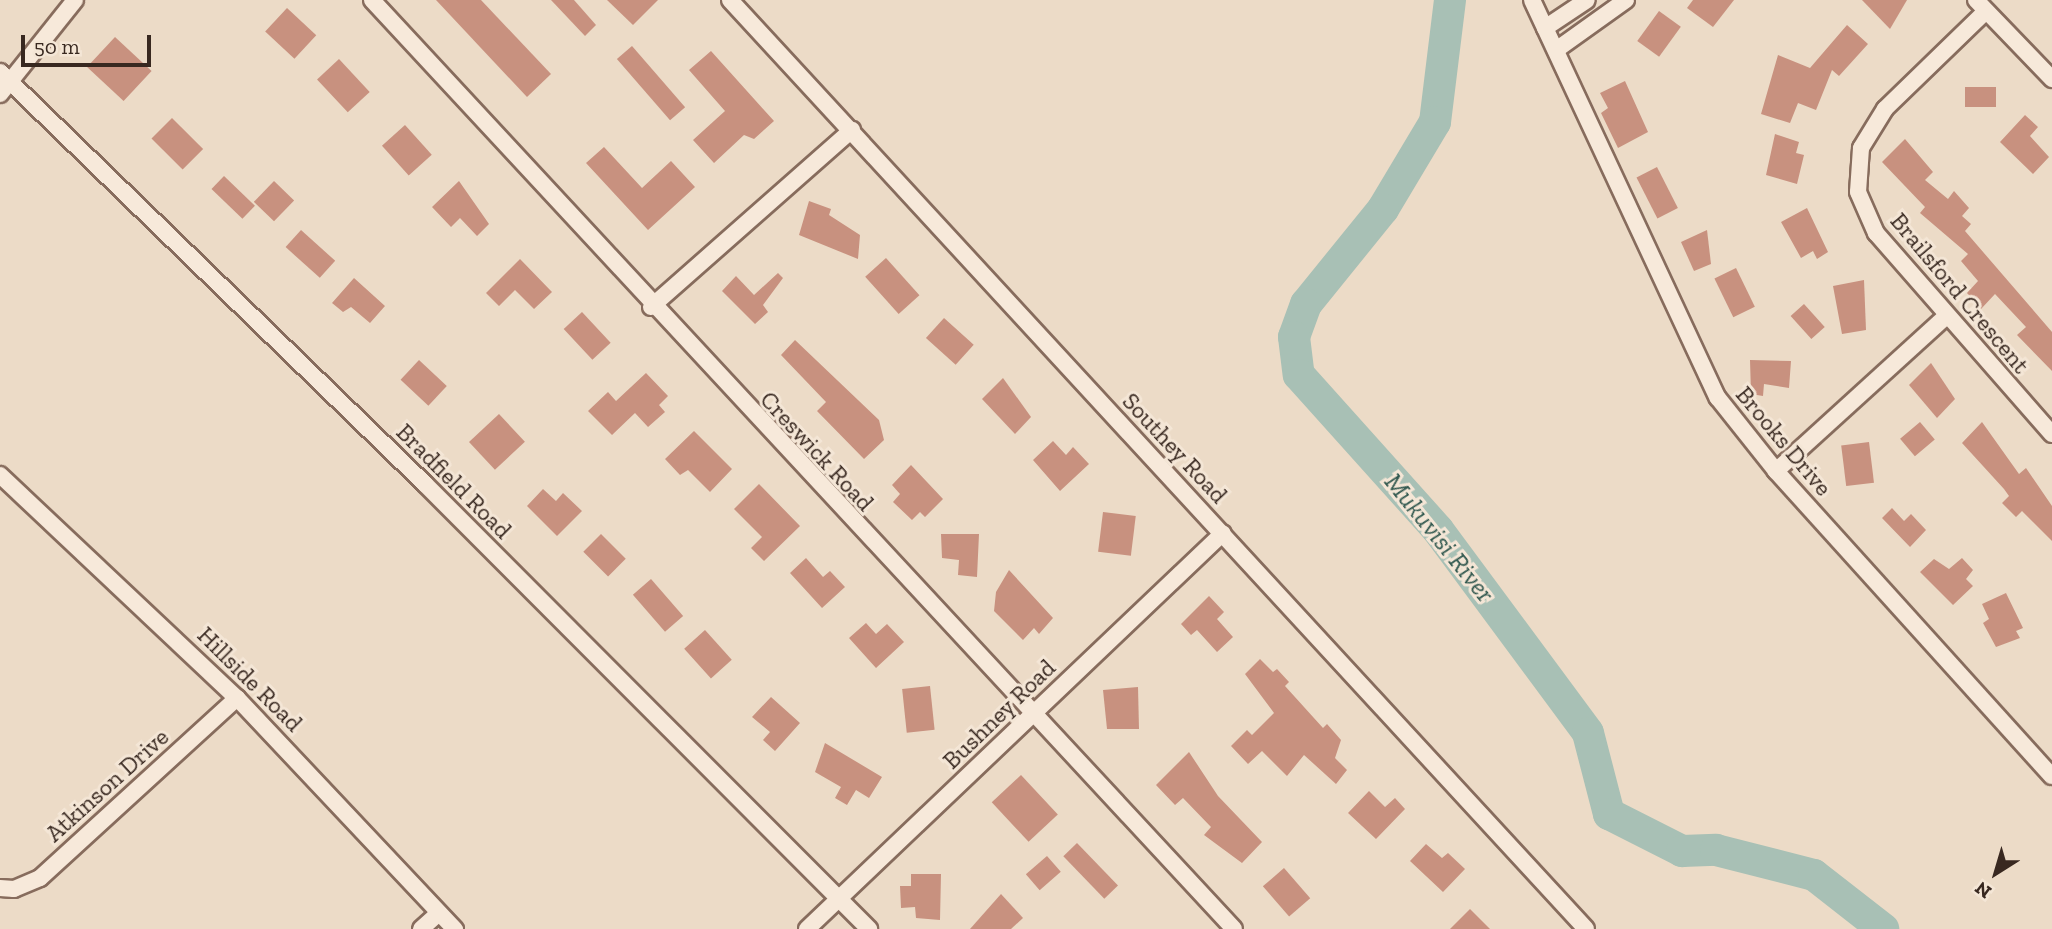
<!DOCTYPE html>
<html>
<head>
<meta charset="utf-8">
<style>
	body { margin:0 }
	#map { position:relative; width:2052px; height:929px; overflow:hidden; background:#ecdbc7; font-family:"Zilla Slab",serif }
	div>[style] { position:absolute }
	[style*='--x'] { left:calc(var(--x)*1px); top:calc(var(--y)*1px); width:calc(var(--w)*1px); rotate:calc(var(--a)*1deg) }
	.river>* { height:32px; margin:-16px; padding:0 16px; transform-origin:16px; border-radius:16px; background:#a8c0b5 }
	.building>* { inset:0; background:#c8917f; transform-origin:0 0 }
	.roads { filter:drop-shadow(2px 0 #876c5d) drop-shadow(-2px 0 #876c5d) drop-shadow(0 2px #876c5d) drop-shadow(0 -2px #876c5d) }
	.street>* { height:16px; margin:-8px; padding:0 8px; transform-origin:8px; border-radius:8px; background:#f7e9da }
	span { translate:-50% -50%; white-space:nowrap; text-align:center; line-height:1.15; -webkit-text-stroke:6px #f4e6d6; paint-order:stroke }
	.street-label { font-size:24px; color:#382820 }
	.water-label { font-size:26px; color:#30574e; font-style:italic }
	.north { position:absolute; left:1961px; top:838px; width:70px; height:70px; -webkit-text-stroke:5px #f4e6d6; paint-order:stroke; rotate:217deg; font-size:19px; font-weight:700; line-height:28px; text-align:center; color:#382820 }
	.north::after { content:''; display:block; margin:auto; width:24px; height:32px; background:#382820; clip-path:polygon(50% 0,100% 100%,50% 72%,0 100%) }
	.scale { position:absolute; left:21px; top:35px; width:130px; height:32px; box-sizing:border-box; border:4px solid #382820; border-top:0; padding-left:9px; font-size:21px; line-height:24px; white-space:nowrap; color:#382820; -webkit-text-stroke:5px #f4e6d6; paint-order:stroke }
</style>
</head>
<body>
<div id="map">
	<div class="river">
		<div style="--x:1450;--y:0;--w:123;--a:97"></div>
		<div style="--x:1435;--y:122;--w:101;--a:120.9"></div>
		<div style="--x:1383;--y:209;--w:122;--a:129"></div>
		<div style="--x:1306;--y:304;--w:35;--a:110"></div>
		<div style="--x:1294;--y:337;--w:38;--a:83"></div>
		<div style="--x:1299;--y:375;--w:208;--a:48.1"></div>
		<div style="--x:1438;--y:530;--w:252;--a:53.5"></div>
		<div style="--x:1588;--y:733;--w:84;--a:75.5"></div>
		<div style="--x:1609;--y:814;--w:82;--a:26.9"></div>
		<div style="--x:1682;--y:851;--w:34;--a:-2"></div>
		<div style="--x:1716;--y:850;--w:101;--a:14.3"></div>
		<div style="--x:1814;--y:875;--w:88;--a:38"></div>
	</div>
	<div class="building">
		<div style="clip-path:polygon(436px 0,481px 0,551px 74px,527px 97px)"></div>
		<div style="clip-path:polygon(551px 0,574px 0,596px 25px,585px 36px)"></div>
		<div style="clip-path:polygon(607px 0,658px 0,633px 25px)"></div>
		<div style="clip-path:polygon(1693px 0,1734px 0,1713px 27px,1687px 8px)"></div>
		<div style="clip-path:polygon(1862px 0,1907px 0,1890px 29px)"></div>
		<div style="left:287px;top:8px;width:40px;height:32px;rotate:43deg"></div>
		<div style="left:1659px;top:11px;width:27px;height:37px;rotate:36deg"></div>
		<div style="clip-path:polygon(1847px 25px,1868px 44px,1839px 76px,1832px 70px,1816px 110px,1798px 103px,1790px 123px,1761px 114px,1778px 55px,1810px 68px)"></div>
		<div style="left:115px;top:37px;width:50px;height:41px;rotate:43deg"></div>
		<div style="left:632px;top:46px;width:81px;height:20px;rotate:49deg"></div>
		<div style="clip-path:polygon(711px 51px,774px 121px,754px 139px,744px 135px,714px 163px,693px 140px,725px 111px,689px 70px)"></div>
		<div style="left:339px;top:59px;width:45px;height:30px;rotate:47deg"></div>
		<div style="clip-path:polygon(1625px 81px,1648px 132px,1618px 148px,1601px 113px,1608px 108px,1600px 93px)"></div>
		<div style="left:1996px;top:87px;width:20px;height:31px;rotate:90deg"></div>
		<div style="clip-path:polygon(2025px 115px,2038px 127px,2030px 136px,2049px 157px,2033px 174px,2000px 142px)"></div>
		<div style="left:172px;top:118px;width:44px;height:29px;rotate:45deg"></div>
		<div style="left:405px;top:125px;width:40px;height:31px;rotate:48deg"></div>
		<div style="clip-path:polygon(1775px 134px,1799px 142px,1796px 153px,1804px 155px,1797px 184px,1766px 175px)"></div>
		<div style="clip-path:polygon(1905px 139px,1933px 172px,1925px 180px,1948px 199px,1954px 191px,1969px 208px,1962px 216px,1971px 224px,1965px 231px,2052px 332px,2052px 371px,2017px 335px,2026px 327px,1995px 294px,1981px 309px,1967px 293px,1978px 281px,1961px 261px,1968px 254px,1920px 213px,1925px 207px,1882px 162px)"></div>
		<div style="clip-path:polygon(604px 147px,642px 188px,671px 161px,695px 187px,648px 230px,586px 163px)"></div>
		<div style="left:1657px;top:167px;width:46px;height:23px;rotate:63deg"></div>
		<div style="left:224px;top:176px;width:43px;height:18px;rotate:44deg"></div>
		<div style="left:274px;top:181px;width:28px;height:29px;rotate:44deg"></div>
		<div style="clip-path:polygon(459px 181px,489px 224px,477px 236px,460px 218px,451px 227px,432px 207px)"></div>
		<div style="clip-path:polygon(809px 201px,831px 209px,829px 215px,860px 235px,858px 259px,799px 235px)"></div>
		<div style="clip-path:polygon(1807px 208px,1828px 252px,1817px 259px,1813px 251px,1801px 258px,1781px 222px)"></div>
		<div style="left:301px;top:230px;width:46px;height:23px;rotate:42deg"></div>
		<div style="clip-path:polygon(1707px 230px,1711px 264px,1694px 271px,1681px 242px)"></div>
		<div style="left:886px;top:258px;width:50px;height:28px;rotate:48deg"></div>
		<div style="clip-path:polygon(520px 259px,552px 292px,534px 309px,515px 290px,499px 306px,486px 293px)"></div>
		<div style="left:1736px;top:268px;width:43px;height:24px;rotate:64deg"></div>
		<div style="clip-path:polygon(778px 273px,783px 278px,763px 305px,768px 312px,755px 324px,722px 291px,736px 276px,754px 295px)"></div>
		<div style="clip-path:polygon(354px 278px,385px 306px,370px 323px,351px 307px,343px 312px,332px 303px)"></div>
		<div style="clip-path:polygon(1864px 280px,1866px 330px,1842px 334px,1833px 286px)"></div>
		<div style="left:1804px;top:304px;width:31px;height:18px;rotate:48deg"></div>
		<div style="left:582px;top:312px;width:42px;height:25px;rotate:47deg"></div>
		<div style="left:944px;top:318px;width:40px;height:27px;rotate:42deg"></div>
		<div style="clip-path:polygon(795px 340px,879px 420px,884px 440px,864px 459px,817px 411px,826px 402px,781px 355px)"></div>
		<div style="left:419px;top:360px;width:38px;height:27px;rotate:43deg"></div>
		<div style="clip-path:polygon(1750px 360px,1791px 361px,1789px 388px,1764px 384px,1763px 396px,1751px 394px)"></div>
		<div style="clip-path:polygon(1931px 363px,1955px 399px,1937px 418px,1909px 385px)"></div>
		<div style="clip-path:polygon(646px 373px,668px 396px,659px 405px,665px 412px,648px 427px,635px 413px,612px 435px,588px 411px,608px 392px,616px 401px)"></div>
		<div style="clip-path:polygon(1003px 378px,1031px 417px,1015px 434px,982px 399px)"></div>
		<div style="left:499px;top:414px;width:38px;height:41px;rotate:47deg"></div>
		<div style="left:1920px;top:422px;width:23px;height:26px;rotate:50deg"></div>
		<div style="clip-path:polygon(1982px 422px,2019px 474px,2026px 468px,2052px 506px,2052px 541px,2022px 511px,2016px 517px,2002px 503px,2009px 496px,2004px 489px,1962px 443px)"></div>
		<div style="clip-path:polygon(694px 431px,732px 469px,710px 492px,688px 470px,680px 475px,665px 459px)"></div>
		<div style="clip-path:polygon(1053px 441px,1066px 455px,1073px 447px,1089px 464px,1060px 491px,1033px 460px)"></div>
		<div style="left:1869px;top:442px;width:41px;height:28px;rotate:83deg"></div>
		<div style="clip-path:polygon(911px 465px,943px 499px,925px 517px,920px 512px,912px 520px,893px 502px,900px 494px,892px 485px)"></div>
		<div style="clip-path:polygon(759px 484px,800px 526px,764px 561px,751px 548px,762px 537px,734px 509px)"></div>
		<div style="clip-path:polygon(543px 489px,556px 501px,563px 493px,582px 511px,557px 536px,527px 506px)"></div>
		<div style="clip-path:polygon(1892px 508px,1904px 521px,1911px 514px,1926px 530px,1910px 547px,1882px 518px)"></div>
		<div style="left:1103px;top:512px;width:33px;height:40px;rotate:7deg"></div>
		<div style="left:601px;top:534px;width:35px;height:25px;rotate:45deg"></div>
		<div style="clip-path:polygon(941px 534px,979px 534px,977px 577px,958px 575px,959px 560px,942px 558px)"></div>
		<div style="clip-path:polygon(806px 558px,823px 577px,830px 571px,845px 587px,822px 608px,790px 573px)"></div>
		<div style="clip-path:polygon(1962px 558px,1973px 570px,1966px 579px,1973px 586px,1953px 605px,1920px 572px,1934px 559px,1949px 569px)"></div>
		<div style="clip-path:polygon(1009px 570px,1053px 618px,1039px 634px,1034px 628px,1023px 640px,994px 611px,996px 592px)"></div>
		<div style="left:651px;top:579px;width:49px;height:24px;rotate:49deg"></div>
		<div style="clip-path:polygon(2006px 593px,2023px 628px,2016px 631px,2020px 638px,1996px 647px,1983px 623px,1989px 619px,1982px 604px)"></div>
		<div style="clip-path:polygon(1209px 596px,1224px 612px,1217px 619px,1233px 637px,1217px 652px,1197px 630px,1191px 635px,1181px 624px)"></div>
		<div style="clip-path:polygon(866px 623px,876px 634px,887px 624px,904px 642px,876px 668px,849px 638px)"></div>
		<div style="left:705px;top:630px;width:40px;height:28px;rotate:48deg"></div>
		<div style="clip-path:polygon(1260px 659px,1273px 672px,1277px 669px,1289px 682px,1285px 686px,1323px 728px,1327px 724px,1341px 740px,1335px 758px,1347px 770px,1336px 784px,1304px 755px,1287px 776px,1262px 751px,1248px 764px,1231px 746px,1247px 730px,1252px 735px,1274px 713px,1245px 674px)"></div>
		<div style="left:930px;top:686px;width:44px;height:28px;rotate:84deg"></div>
		<div style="clip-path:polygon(1138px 687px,1139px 729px,1107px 729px,1103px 690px)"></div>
		<div style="clip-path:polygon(771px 697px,800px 723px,775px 751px,763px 740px,770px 732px,752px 717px)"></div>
		<div style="clip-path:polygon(825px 743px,882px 777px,869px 798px,856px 790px,847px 805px,835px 798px,841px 787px,815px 772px)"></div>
		<div style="clip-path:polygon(1189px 752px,1218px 796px,1262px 842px,1242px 863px,1204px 835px,1211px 827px,1183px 798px,1175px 805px,1156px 785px)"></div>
		<div style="left:1021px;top:775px;width:54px;height:40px;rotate:47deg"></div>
		<div style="clip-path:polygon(1369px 791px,1385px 807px,1395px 798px,1405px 809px,1376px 839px,1348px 813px)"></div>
		<div style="left:1077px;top:843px;width:59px;height:19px;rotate:46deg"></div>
		<div style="clip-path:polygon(1426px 844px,1442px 858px,1448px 853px,1465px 869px,1443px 892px,1410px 861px)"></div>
		<div style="left:1047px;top:856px;width:21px;height:28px;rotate:49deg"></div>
		<div style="left:1284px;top:868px;width:40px;height:28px;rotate:49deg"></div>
		<div style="clip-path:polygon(911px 874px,941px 874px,940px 920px,916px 918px,915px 907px,901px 908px,900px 886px,911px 886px)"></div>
		<div style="clip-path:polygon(1001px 894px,1023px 918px,1011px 929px,970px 929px)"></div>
		<div style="clip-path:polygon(1470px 909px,1490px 929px,1450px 929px)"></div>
	</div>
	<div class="roads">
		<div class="street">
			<div style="--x:372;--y:0;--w:1267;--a:47.14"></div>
			<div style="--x:730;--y:0;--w:1263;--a:47.34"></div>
			<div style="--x:1532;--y:0;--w:439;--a:65"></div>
			<div style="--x:1718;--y:398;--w:93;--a:51.5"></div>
			<div style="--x:1776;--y:471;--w:411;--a:47.9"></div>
			<div style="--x:1976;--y:0;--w:110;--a:46.1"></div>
			<div style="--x:1986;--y:11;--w:141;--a:135.9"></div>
			<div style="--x:1885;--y:109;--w:46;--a:121.6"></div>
			<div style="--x:1861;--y:148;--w:44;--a:93.9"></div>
			<div style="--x:1858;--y:192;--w:45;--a:66.3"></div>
			<div style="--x:1876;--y:233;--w:267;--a:48.8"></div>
			<div style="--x:1545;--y:28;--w:50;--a:-33.7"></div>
			<div style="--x:1556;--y:50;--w:86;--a:-35.5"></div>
			<div style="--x:0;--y:72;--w:592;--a:44.11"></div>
			<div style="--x:425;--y:484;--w:629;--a:45.06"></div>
			<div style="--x:0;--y:94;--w:120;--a:-51.4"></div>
			<div style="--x:651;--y:307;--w:268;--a:-41.4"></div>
			<div style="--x:1776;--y:471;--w:229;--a:-42.3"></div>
			<div style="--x:0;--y:475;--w:325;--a:43.3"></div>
			<div style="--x:237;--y:698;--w:318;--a:46.7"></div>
			<div style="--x:0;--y:888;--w:14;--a:4"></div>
			<div style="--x:14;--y:889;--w:28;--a:-23"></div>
			<div style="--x:40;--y:878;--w:267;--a:-42.4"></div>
			<div style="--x:421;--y:929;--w:24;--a:-42"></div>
			<div style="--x:807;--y:929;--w:574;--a:-43.59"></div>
		</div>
	</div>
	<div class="street-label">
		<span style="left:1960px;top:293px;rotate:50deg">Brailsford Crescent</span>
		<span style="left:1784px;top:441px;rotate:50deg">Brooks Drive</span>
		<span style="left:1175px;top:448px;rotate:47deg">Southey Road</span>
		<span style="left:817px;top:451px;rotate:47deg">Creswick Road</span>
		<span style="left:454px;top:481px;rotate:45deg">Bradfield Road</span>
		<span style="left:250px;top:679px;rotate:45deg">Hillside Road</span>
		<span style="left:999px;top:714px;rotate:-44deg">Bushney Road</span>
		<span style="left:107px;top:785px;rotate:-42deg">Atkinson Drive</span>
	</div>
	<div class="water-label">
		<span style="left:1439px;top:538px;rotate:51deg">Mukuvisi River</span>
	</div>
	<div class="north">N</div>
	<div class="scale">50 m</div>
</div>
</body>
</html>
